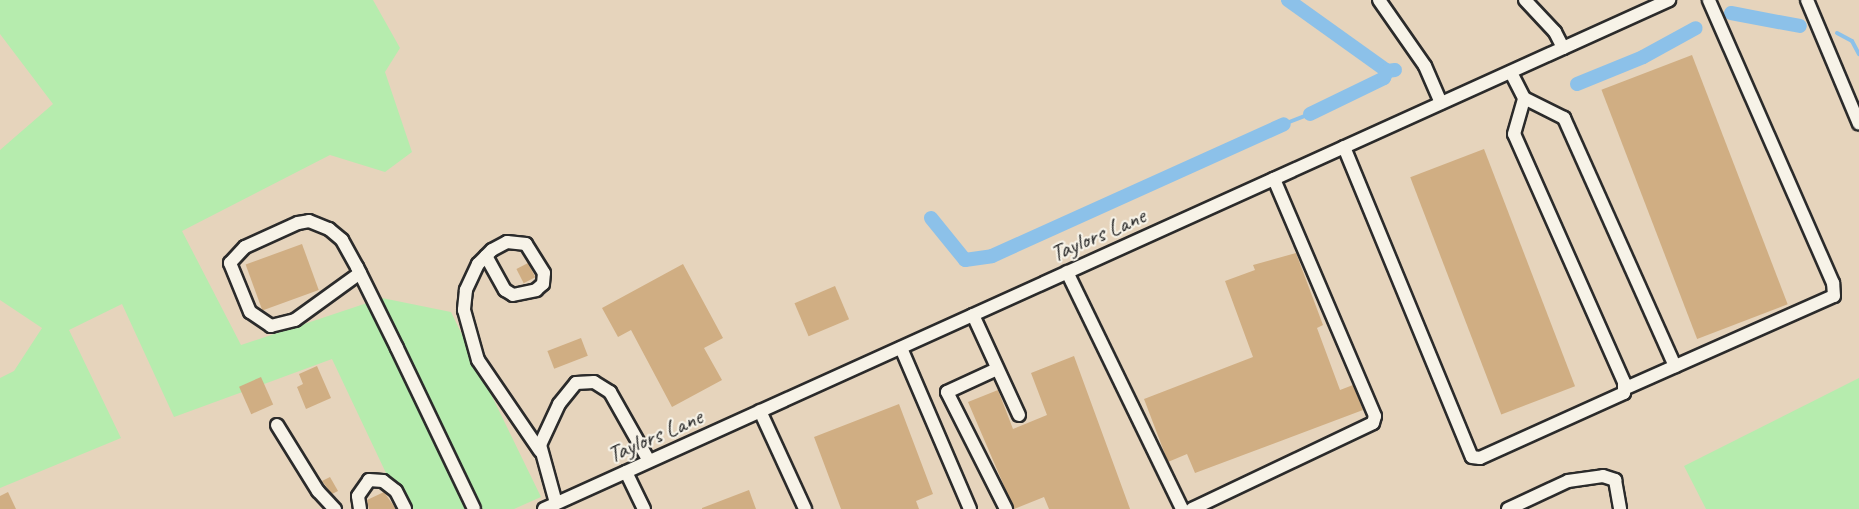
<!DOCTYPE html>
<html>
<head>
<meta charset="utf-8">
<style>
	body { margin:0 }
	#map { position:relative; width:1859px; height:509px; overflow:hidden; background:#efe5d4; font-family:Caveat,sans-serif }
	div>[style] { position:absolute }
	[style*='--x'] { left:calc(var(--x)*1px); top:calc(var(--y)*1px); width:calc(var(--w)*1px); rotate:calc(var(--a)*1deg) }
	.built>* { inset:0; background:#e6d4bc; transform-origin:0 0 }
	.green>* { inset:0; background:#b6ecae }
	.stream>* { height:4px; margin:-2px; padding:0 2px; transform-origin:2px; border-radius:2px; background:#8cc1e9 }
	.canal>* { height:14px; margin:-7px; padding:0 7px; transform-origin:7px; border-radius:7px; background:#8cc1e9 }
	.building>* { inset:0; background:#d0ae83; transform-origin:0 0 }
	.roads { filter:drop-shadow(2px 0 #2b2b2b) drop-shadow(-2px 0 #2b2b2b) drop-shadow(0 2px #2b2b2b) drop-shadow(0 -2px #2b2b2b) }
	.minor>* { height:12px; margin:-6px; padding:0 6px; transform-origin:6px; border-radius:6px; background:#f7f3e8 }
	span { translate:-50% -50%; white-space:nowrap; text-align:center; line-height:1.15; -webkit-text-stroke:4.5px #f7f3e8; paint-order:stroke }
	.street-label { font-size:24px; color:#2b2b2b }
</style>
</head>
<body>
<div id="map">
	<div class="built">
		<div style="left:0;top:0;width:1859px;height:509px"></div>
	</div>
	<div class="green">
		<div style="clip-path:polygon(0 0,373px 0,400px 48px,385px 72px,412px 152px,385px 172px,330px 155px,182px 231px,241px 345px,382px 298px,451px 312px,541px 497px,514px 509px,403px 509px,332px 359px,174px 417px,122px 304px,69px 330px,121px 438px,0 488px,0 378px,14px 371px,42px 328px,0 300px,0 150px,53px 104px,0 34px)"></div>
		<div style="clip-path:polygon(1859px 378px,1859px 509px,1706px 509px,1684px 466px)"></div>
	</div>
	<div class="stream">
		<div style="--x:1837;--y:33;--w:17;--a:28"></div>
		<div style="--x:1852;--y:41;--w:15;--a:62"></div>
		<div style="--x:1284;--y:124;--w:28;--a:-21"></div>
	</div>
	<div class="canal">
		<div style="--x:1288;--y:0;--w:122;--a:35.6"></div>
		<div style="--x:1387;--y:71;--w:8;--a:-7"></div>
		<div style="--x:1731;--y:13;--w:70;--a:10.7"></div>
		<div style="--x:1577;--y:84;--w:71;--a:-22.2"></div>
		<div style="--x:1643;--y:57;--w:60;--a:-28.7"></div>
		<div style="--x:1310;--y:114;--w:82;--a:-25.9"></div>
		<div style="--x:1384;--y:78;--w:8;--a:-67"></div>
		<div style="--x:931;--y:218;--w:54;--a:51"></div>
		<div style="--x:965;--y:260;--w:27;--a:-8"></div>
		<div style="--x:992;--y:256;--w:320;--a:-24.3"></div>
	</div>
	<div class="building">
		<div style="left:1692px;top:55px;width:267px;height:97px;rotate:69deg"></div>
		<div style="left:1484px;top:149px;width:254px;height:79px;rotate:69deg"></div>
		<div style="left:302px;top:244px;width:49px;height:60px;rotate:70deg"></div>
		<div style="clip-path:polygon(1296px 253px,1323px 325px,1317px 328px,1340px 390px,1353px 385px,1363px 410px,1195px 473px,1187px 454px,1168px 462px,1144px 399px,1253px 357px,1225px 281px,1255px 270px,1253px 265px)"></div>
		<div style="left:528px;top:263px;width:16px;height:13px;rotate:63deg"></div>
		<div style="clip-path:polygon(683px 264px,723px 338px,704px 348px,722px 380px,672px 407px,631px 330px,618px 337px,602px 308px)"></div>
		<div style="left:835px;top:286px;width:36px;height:44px;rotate:67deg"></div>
		<div style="left:581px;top:338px;width:19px;height:36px;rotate:69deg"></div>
		<div style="clip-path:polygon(1074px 356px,1130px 509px,1049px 509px,1044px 497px,1014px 509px,968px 402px,998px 390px,1013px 429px,1047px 415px,1031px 373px)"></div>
		<div style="clip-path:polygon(317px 366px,331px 398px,306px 409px,297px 387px,303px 384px,299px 374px)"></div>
		<div style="left:261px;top:377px;width:30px;height:24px;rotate:66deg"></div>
		<div style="clip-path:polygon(899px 404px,933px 494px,916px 501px,919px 509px,841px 509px,814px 437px)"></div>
		<div style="clip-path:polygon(330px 477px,338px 491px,332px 494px,322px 481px)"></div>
		<div style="clip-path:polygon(749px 490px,756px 509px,702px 509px,702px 508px)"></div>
		<div style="clip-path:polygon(8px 492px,16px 509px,0 509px,0 496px)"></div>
		<div style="clip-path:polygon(384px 492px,396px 509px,369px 509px,367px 500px)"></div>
	</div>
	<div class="roads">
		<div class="minor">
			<div style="--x:1379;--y:0;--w:80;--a:55.1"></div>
			<div style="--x:1425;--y:66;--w:40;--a:66.6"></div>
			<div style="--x:1525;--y:0;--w:44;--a:46.8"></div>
			<div style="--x:1555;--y:32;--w:18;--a:63"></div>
			<div style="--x:1807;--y:0;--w:134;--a:67.2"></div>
			<div style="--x:1524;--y:98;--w:45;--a:26.6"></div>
			<div style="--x:1564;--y:118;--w:272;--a:65.9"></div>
			<div style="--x:1344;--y:147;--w:335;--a:67.6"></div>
			<div style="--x:1472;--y:457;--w:8;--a:7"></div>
			<div style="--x:1480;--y:458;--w:158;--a:-24.3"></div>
			<div style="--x:1624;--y:393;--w:11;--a:-90"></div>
			<div style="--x:1624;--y:382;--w:271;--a:-113.9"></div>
			<div style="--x:1514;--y:134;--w:37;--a:-74"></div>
			<div style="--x:1524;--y:98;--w:29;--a:-117"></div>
			<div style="--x:486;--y:256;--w:39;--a:61"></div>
			<div style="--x:505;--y:290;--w:9;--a:32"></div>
			<div style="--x:513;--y:295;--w:24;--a:-12"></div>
			<div style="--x:536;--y:290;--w:9;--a:-41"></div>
			<div style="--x:543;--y:284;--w:11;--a:-85"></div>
			<div style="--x:544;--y:273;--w:34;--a:-122"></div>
			<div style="--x:526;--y:244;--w:19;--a:-174"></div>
			<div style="--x:507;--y:242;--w:17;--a:152"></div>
			<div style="--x:492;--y:250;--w:20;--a:135"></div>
			<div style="--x:478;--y:264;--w:29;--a:115"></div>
			<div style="--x:466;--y:290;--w:20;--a:96"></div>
			<div style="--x:464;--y:310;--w:52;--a:74.4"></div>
			<div style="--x:478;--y:360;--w:110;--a:55.7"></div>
			<div style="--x:1067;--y:272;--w:263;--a:64.1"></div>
			<div style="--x:360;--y:273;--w:80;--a:144.1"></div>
			<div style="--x:295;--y:320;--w:25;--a:166"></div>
			<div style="--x:271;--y:326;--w:25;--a:-146"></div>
			<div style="--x:250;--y:312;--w:53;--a:-112.2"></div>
			<div style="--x:230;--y:263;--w:22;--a:-47"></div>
			<div style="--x:245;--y:247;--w:58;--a:-24.4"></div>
			<div style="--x:298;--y:223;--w:11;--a:-10"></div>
			<div style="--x:309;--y:221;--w:22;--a:22"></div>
			<div style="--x:329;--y:229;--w:17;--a:40"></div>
			<div style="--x:342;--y:240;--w:31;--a:61"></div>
			<div style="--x:357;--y:267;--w:90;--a:63.7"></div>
			<div style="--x:397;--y:348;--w:178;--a:64.4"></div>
			<div style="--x:973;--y:315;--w:110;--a:65.3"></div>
			<div style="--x:901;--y:348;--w:175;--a:66.8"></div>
			<div style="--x:997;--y:369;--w:55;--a:155.3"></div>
			<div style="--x:947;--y:392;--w:131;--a:63.2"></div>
			<div style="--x:1626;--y:388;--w:227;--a:-23.9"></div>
			<div style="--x:1834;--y:296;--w:13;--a:-94"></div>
			<div style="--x:1833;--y:283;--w:309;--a:-113.7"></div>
			<div style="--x:760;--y:411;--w:108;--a:65.3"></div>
			<div style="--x:277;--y:425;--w:78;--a:58.2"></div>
			<div style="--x:318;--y:491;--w:25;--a:47"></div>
			<div style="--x:626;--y:472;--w:41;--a:64.1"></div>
			<div style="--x:556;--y:503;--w:60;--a:-105.4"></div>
			<div style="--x:540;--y:445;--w:45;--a:-65.1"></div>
			<div style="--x:559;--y:404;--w:27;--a:-51"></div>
			<div style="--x:576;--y:383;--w:18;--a:-3"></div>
			<div style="--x:594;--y:382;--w:19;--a:32"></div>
			<div style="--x:610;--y:392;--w:79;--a:60.5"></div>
			<div style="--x:360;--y:509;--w:13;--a:-99"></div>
			<div style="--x:358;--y:496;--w:19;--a:-55"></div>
			<div style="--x:369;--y:480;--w:14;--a:4"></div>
			<div style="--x:383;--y:481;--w:16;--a:38"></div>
			<div style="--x:396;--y:491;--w:20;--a:63"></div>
			<div style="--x:544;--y:509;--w:1235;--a:-24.34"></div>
			<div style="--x:1192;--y:509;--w:200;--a:-25.4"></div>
			<div style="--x:1373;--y:423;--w:7;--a:-74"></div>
			<div style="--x:1375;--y:416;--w:258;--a:-113.1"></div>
			<div style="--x:1508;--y:509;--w:66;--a:-25"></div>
			<div style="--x:1568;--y:481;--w:35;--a:-8"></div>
			<div style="--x:1603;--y:476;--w:13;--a:18"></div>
			<div style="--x:1615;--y:480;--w:29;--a:80"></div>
		</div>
	</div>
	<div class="street-label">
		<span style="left:1098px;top:235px;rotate:-24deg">Taylors Lane</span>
		<span style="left:655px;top:436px;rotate:-24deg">Taylors Lane</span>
	</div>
</div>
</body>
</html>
